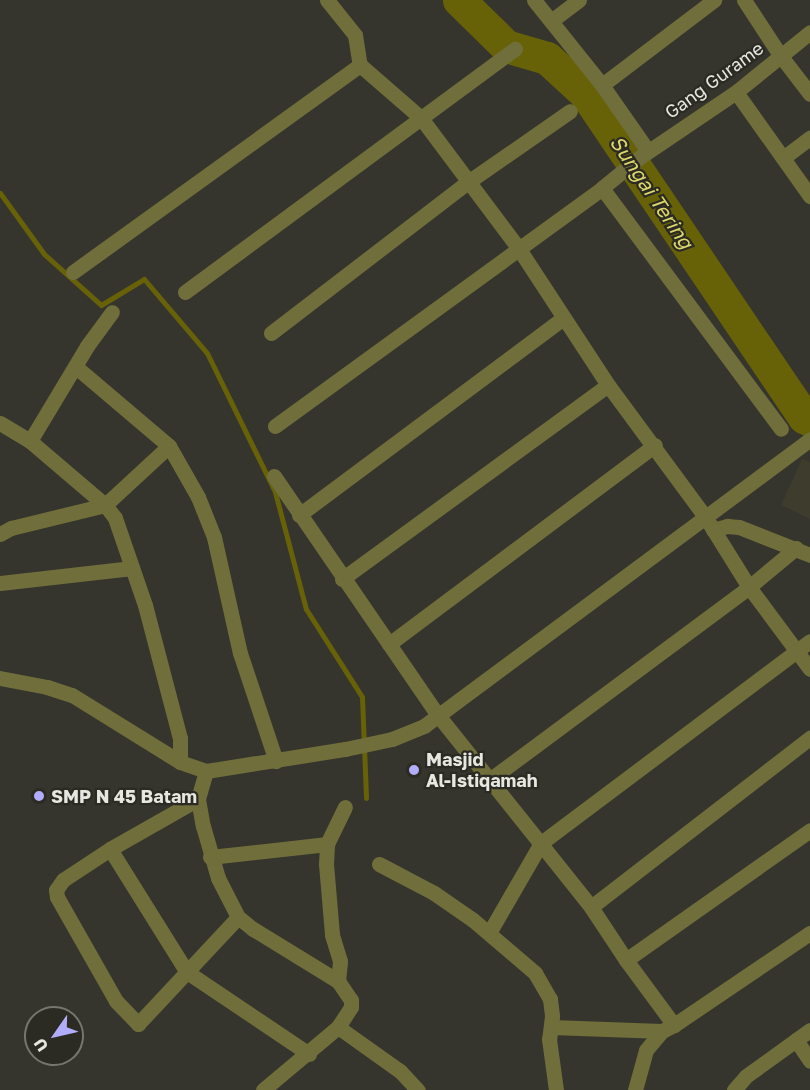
<!DOCTYPE html>
<html>
<head>
<meta charset="utf-8">
<style>
	body { margin:0 }
	#map { position:relative; width:810px; height:1090px; overflow:hidden; background:#35352d; font-family:"Golos Text",sans-serif }
	div>[style] { position:absolute }
	[style*='--x'] { left:calc(var(--x)*1px); top:calc(var(--y)*1px); width:calc(var(--w)*1px); rotate:calc(var(--a)*1deg) }
	.built>* { inset:0; background:#3d3c2d }
	.stream>* { height:5px; margin:-2.5px; padding:0 2.5px; transform-origin:2.5px; border-radius:2.5px; background:#676208 }
	.river>* { height:33px; margin:-16.5px; padding:0 16.5px; transform-origin:16.5px; border-radius:16.5px; background:#676208 }
	.street>* { height:15px; margin:-7.5px; padding:0 7.5px; transform-origin:7.5px; border-radius:7.5px; background:#706e3a }
	.dots>* { width:16px; height:16px; translate:-50% -50%; box-sizing:border-box; border:3px solid #2b2b23; border-radius:50% }
	span { translate:-50% -50%; white-space:nowrap; text-align:center; line-height:1.15; -webkit-text-stroke:4.5px #2b2b23; paint-order:stroke }
	.street-label { font-size:18px; color:#e7e7e2 }
	.poi-label { font-size:18px; color:#e7e7e2; font-weight:700 }
	.left { translate:0 -50%; text-align:left }
	.water-label { font-size:20px; color:#ded86c; font-style:italic }
	.north { position:absolute; left:24px; top:1006px; width:60px; height:60px; box-sizing:border-box; background:#2b2b23; border:2px solid #76766f; border-radius:50%; rotate:236deg; font-size:16px; font-weight:700; line-height:24px; text-align:center; color:#e7e7e2 }
	.north::after { content:''; display:block; margin:auto; width:21px; height:27px; background:#b1adfa; clip-path:polygon(50% 0,100% 100%,50% 72%,0 100%) }
</style>
</head>
<body>
<div id="map">
	<div class="built">
		<div style="clip-path:polygon(802px 459px,810px 462px,810px 519px,781px 505px)"></div>
	</div>
	<div class="stream">
		<div style="--x:0;--y:193;--w:75;--a:54.2"></div>
		<div style="--x:44;--y:254;--w:76;--a:41.8"></div>
		<div style="--x:101;--y:305;--w:50;--a:-31.2"></div>
		<div style="--x:144;--y:279;--w:97;--a:49.6"></div>
		<div style="--x:207;--y:353;--w:155;--a:63.9"></div>
		<div style="--x:275;--y:492;--w:121;--a:75.2"></div>
		<div style="--x:306;--y:609;--w:104;--a:57.5"></div>
		<div style="--x:362;--y:697;--w:101;--a:87.7"></div>
	</div>
	<div class="river">
		<div style="--x:459;--y:0;--w:66;--a:44.4"></div>
		<div style="--x:506;--y:46;--w:43;--a:16.3"></div>
		<div style="--x:547;--y:58;--w:53;--a:42.7"></div>
		<div style="--x:586;--y:94;--w:390;--a:56"></div>
		<div style="--x:804;--y:417;--w:7;--a:27"></div>
	</div>
	<div class="street">
		<div style="--x:327;--y:0;--w:45;--a:51.3"></div>
		<div style="--x:355;--y:35;--w:30;--a:81"></div>
		<div style="--x:360;--y:65;--w:81;--a:41"></div>
		<div style="--x:421;--y:118;--w:164;--a:53.2"></div>
		<div style="--x:519;--y:249;--w:163;--a:56.8"></div>
		<div style="--x:608;--y:385;--w:165;--a:53.6"></div>
		<div style="--x:706;--y:518;--w:81;--a:58.1"></div>
		<div style="--x:749;--y:587;--w:102;--a:53.4"></div>
		<div style="--x:534;--y:0;--w:109;--a:51.3"></div>
		<div style="--x:602;--y:85;--w:80;--a:55.1"></div>
		<div style="--x:744;--y:0;--w:66;--a:56.8"></div>
		<div style="--x:780;--y:55;--w:49;--a:52.4"></div>
		<div style="--x:551;--y:21;--w:35;--a:-37"></div>
		<div style="--x:602;--y:85;--w:141;--a:-37.2"></div>
		<div style="--x:736;--y:92;--w:128;--a:54.6"></div>
		<div style="--x:783;--y:158;--w:34;--a:-37"></div>
		<div style="--x:602;--y:188;--w:300;--a:53.4"></div>
		<div style="--x:73;--y:272;--w:354;--a:-35.8"></div>
		<div style="--x:185;--y:292;--w:410;--a:-36.4"></div>
		<div style="--x:271;--y:333;--w:248;--a:-37.5"></div>
		<div style="--x:468;--y:182;--w:124;--a:-34.8"></div>
		<div style="--x:76;--y:367;--w:122;--a:40.3"></div>
		<div style="--x:169;--y:446;--w:59;--a:60.4"></div>
		<div style="--x:198;--y:497;--w:43;--a:68.2"></div>
		<div style="--x:214;--y:537;--w:119;--a:77.4"></div>
		<div style="--x:240;--y:653;--w:114;--a:71.6"></div>
		<div style="--x:0;--y:423;--w:35;--a:31"></div>
		<div style="--x:30;--y:441;--w:99;--a:40.5"></div>
		<div style="--x:105;--y:505;--w:16;--a:52"></div>
		<div style="--x:115;--y:518;--w:92;--a:71"></div>
		<div style="--x:145;--y:605;--w:138;--a:75.3"></div>
		<div style="--x:180;--y:738;--w:24;--a:90"></div>
		<div style="--x:275;--y:426;--w:404;--a:-36"></div>
		<div style="--x:602;--y:188;--w:49;--a:-39.2"></div>
		<div style="--x:640;--y:157;--w:116;--a:-34.1"></div>
		<div style="--x:736;--y:92;--w:95;--a:-39"></div>
		<div style="--x:30;--y:441;--w:111;--a:-59"></div>
		<div style="--x:87;--y:346;--w:42;--a:-53.7"></div>
		<div style="--x:274;--y:476;--w:288;--a:55.6"></div>
		<div style="--x:437;--y:714;--w:247;--a:51.4"></div>
		<div style="--x:591;--y:907;--w:64;--a:56.6"></div>
		<div style="--x:626;--y:960;--w:81;--a:53.6"></div>
		<div style="--x:299;--y:515;--w:329;--a:-36.7"></div>
		<div style="--x:713;--y:530;--w:15;--a:-16"></div>
		<div style="--x:727;--y:526;--w:12;--a:5"></div>
		<div style="--x:739;--y:527;--w:76;--a:21.5"></div>
		<div style="--x:0;--y:534;--w:13;--a:-29"></div>
		<div style="--x:11;--y:528;--w:97;--a:-13.7"></div>
		<div style="--x:105;--y:505;--w:87;--a:-42.7"></div>
		<div style="--x:342;--y:579;--w:329;--a:-36.1"></div>
		<div style="--x:0;--y:583;--w:133;--a:-6.5"></div>
		<div style="--x:389;--y:644;--w:332;--a:-36.8"></div>
		<div style="--x:0;--y:678;--w:48;--a:10.8"></div>
		<div style="--x:47;--y:687;--w:26;--a:18"></div>
		<div style="--x:72;--y:695;--w:127;--a:31.8"></div>
		<div style="--x:180;--y:762;--w:28;--a:19"></div>
		<div style="--x:206;--y:771;--w:141;--a:-9"></div>
		<div style="--x:345;--y:749;--w:48;--a:-12"></div>
		<div style="--x:392;--y:739;--w:35;--a:-22"></div>
		<div style="--x:424;--y:726;--w:481;--a:-36.6"></div>
		<div style="--x:206;--y:771;--w:29;--a:106"></div>
		<div style="--x:198;--y:799;--w:27;--a:80"></div>
		<div style="--x:203;--y:826;--w:54;--a:73.9"></div>
		<div style="--x:218;--y:878;--w:44;--a:62.9"></div>
		<div style="--x:238;--y:917;--w:19;--a:39"></div>
		<div style="--x:253;--y:929;--w:100;--a:31.5"></div>
		<div style="--x:338;--y:981;--w:23;--a:56"></div>
		<div style="--x:351;--y:1000;--w:7;--a:90"></div>
		<div style="--x:351;--y:1007;--w:24;--a:123"></div>
		<div style="--x:338;--y:1027;--w:98;--a:140"></div>
		<div style="--x:488;--y:781;--w:325;--a:-36.6"></div>
		<div style="--x:749;--y:587;--w:61;--a:-39.7"></div>
		<div style="--x:198;--y:799;--w:101;--a:150.4"></div>
		<div style="--x:110;--y:849;--w:56;--a:146.6"></div>
		<div style="--x:63;--y:880;--w:12;--a:125"></div>
		<div style="--x:56;--y:890;--w:7;--a:82"></div>
		<div style="--x:57;--y:897;--w:120;--a:60.4"></div>
		<div style="--x:116;--y:1001;--w:32;--a:46"></div>
		<div style="--x:138;--y:1024;--w:146;--a:-46.9"></div>
		<div style="--x:110;--y:849;--w:145;--a:58"></div>
		<div style="--x:187;--y:972;--w:147;--a:33.9"></div>
		<div style="--x:210;--y:857;--w:118;--a:-6.3"></div>
		<div style="--x:379;--y:864;--w:62;--a:27.8"></div>
		<div style="--x:434;--y:893;--w:47;--a:34.7"></div>
		<div style="--x:473;--y:920;--w:82;--a:40.5"></div>
		<div style="--x:535;--y:973;--w:30;--a:60"></div>
		<div style="--x:550;--y:999;--w:17;--a:83"></div>
		<div style="--x:552;--y:1016;--w:23;--a:97"></div>
		<div style="--x:549;--y:1039;--w:51;--a:82.2"></div>
		<div style="--x:591;--y:907;--w:277;--a:-37.7"></div>
		<div style="--x:489;--y:933;--w:104;--a:-60"></div>
		<div style="--x:541;--y:843;--w:336;--a:-36.9"></div>
		<div style="--x:626;--y:960;--w:225;--a:-35.2"></div>
		<div style="--x:338;--y:981;--w:20;--a:-84"></div>
		<div style="--x:340;--y:961;--w:28;--a:-107"></div>
		<div style="--x:332;--y:934;--w:70;--a:-94.9"></div>
		<div style="--x:326;--y:864;--w:20;--a:-87"></div>
		<div style="--x:327;--y:844;--w:41;--a:-64.1"></div>
		<div style="--x:338;--y:1027;--w:76;--a:35.4"></div>
		<div style="--x:400;--y:1071;--w:26;--a:47"></div>
		<div style="--x:551;--y:1027;--w:111;--a:2.1"></div>
		<div style="--x:796;--y:1040;--w:25;--a:56"></div>
		<div style="--x:635;--y:1090;--w:41;--a:-74.6"></div>
		<div style="--x:646;--y:1050;--w:25;--a:-50"></div>
		<div style="--x:662;--y:1031;--w:13;--a:-27"></div>
		<div style="--x:674;--y:1025;--w:164;--a:-34.1"></div>
		<div style="--x:734;--y:1090;--w:18;--a:-49"></div>
		<div style="--x:746;--y:1076;--w:79;--a:-35.7"></div>
	</div>
	<div class="dots">
		<div style="left:414px;top:770px;background:#b1adfa"></div>
		<div style="left:39px;top:796px;background:#b1adfa"></div>
	</div>
	<div class="street-label">
		<span style="left:714px;top:80px;rotate:-36deg">Gang Gurame</span>
	</div>
	<div class="poi-label">
		<span class="left" style="left:426px;top:770px">Masjid<br>Al-Istiqamah</span>
		<span class="left" style="left:51px;top:796px">SMP N 45 Batam</span>
	</div>
	<div class="water-label">
		<span style="left:652px;top:192px;rotate:56deg">Sungai Tering</span>
	</div>
	<div class="north">U</div>
</div>
</body>
</html>
